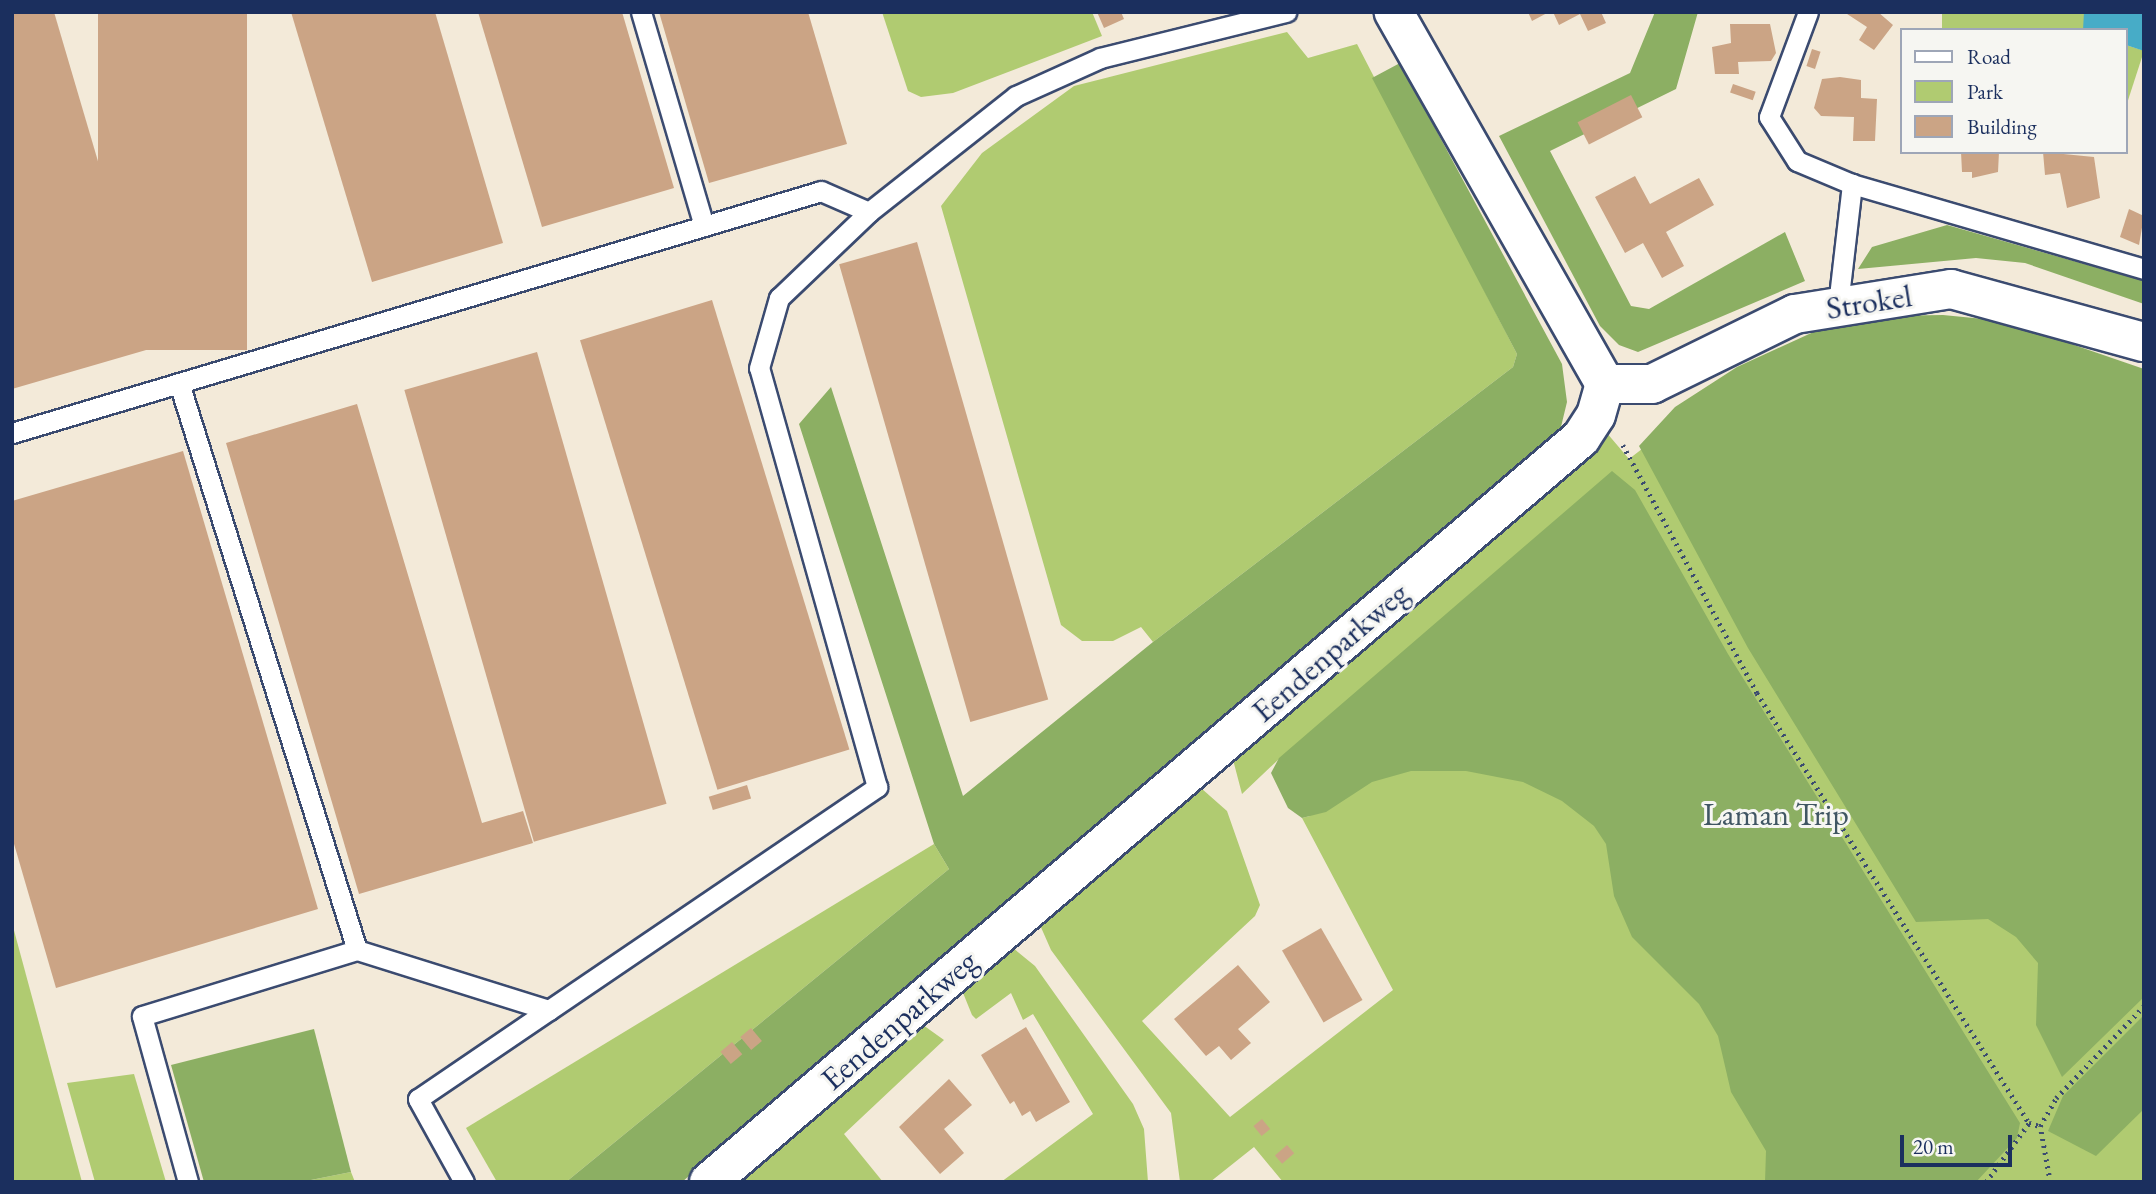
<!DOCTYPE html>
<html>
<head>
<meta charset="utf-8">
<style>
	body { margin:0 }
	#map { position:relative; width:2156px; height:1194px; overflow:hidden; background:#f3ead9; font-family:"EB Garamond",serif }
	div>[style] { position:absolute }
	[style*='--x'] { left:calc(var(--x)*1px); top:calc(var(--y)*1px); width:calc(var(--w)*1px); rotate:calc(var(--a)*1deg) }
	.green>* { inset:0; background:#b0cb71; transform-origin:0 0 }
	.forest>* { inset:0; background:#8caf63 }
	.water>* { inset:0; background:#47acc7 }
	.building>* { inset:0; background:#cba485; transform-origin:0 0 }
	.path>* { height:4.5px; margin-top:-2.25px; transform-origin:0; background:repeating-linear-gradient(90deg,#3b4b70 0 2px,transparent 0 7px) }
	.roads { filter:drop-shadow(2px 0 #3b4b70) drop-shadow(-2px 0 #3b4b70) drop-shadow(0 2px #3b4b70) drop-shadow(0 -2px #3b4b70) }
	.lane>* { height:19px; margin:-9.5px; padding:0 9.5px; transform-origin:9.5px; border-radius:9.5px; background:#fff }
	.street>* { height:38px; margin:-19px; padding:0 19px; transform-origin:19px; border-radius:19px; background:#fff }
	span { translate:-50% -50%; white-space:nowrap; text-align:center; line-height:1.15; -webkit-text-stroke:6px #f6f6f2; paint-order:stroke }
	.street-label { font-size:32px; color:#1b2f5e }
	.park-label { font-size:32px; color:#405663 }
	.frame { position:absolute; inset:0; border:14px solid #1b2f5e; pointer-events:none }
	.legend { position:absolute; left:1900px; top:28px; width:228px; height:126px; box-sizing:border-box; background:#f6f6f2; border:2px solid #9ea6b7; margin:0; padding:9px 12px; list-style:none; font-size:21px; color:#1b2f5e }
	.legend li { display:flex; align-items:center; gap:14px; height:35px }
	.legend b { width:35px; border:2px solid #9ea6b7 }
	.scale { position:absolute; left:1900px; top:1135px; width:112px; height:32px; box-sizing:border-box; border:4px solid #1b2f5e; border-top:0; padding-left:9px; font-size:21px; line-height:24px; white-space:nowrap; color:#1b2f5e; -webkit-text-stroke:5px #f6f6f2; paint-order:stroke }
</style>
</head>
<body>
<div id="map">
	<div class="green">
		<div style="clip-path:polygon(882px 12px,1092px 12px,1102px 36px,953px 93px,921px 97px,908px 91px)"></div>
		<div style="left:1942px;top:12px;width:142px;height:23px"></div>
		<div style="clip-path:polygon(1287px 32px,1308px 58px,1357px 44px,1517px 354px,1513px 367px,1153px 642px,1141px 627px,1113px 641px,1082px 641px,1061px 625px,941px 206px,982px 153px,1074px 86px)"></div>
		<div style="left:2126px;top:45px;width:19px;height:75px;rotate:18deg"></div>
		<div style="clip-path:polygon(2144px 374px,2144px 1182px,1283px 1182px,1254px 1147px,1210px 1182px,1180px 1182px,1171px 1113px,1051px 950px,1036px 916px,1193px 781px,1227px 811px,1260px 905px,1255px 916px,1142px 1021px,1230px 1117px,1393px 990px,1302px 818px,1310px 816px,1279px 759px,1242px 794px,1231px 752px,1606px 432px,1629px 459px,1704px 401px)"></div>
		<div style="clip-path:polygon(934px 844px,949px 869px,566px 1182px,497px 1182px,466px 1128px)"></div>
		<div style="clip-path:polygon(12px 923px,82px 1182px,12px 1182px)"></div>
		<div style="clip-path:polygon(1007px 943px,1035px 966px,1133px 1104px,1144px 1129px,1148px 1182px,1001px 1182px,1093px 1114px,1033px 1014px,1023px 1020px,1011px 993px,976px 1019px,972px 1015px,959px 983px)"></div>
		<div style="clip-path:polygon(916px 1020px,944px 1040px,844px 1134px,883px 1182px,724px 1182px)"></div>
		<div style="clip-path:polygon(134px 1074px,166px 1182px,95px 1182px,67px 1083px)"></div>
		<div style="clip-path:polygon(351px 1172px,355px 1182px,301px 1182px)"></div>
	</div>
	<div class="forest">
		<div style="clip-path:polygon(1655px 12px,1698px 12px,1676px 89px,1550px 151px,1631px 306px,1649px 309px,1785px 232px,1805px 281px,1638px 352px,1619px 345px,1600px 326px,1499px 136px,1630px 73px)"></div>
		<div style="clip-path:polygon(1400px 63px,1562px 364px,1567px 402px,1560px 431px,682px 1182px,566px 1182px,949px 869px,934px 844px,799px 424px,831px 387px,963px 796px,1153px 642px,1513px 367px,1517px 354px,1372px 78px)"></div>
		<div style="clip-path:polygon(1947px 225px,2144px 281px,2144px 304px,2025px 263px,1976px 258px,1858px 269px,1872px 247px)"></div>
		<div style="clip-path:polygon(1943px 315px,2004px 321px,2144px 369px,2144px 997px,2062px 1077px,2036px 1025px,2038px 963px,2016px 937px,1988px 919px,1916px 922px,1748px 648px,1639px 446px,1675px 407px,1737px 367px,1820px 329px,1877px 316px)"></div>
		<div style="clip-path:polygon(1612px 471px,1635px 490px,1728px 654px,2020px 1123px,2017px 1138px,1976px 1182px,1765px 1182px,1766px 1151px,1731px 1092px,1718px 1036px,1699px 1004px,1632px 937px,1614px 896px,1606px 844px,1594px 826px,1562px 801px,1523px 782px,1466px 771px,1411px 771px,1372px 782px,1326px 812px,1302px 818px,1288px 808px,1271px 773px,1279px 758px)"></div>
		<div style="clip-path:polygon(2144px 1015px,2144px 1109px,2096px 1156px,2048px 1131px,2063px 1096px)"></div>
		<div style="clip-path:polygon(314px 1029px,351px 1172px,301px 1182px,204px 1182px,171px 1065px)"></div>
	</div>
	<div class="water">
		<div style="clip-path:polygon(2084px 12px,2144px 12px,2144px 51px,2126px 45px,2126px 30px,2083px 30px)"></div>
	</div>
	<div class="building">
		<div style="clip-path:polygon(12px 12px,54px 12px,153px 348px,12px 389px)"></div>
		<div style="left:98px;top:12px;width:149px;height:338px"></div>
		<div style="clip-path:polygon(291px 12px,435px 12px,503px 243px,372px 282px)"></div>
		<div style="clip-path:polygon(478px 12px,622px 12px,674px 188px,542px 227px)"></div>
		<div style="clip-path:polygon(659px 12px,808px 12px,847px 144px,709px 183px)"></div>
		<div style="clip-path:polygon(1097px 12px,1121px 12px,1124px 19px,1104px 28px)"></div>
		<div style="clip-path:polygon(1528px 12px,1549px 12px,1532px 21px)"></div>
		<div style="clip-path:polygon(1553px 12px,1601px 12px,1606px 23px,1588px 31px,1580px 14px,1559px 25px)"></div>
		<div style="clip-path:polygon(1844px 12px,1878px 12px,1893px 25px,1874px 50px,1859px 40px,1867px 27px)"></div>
		<div style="clip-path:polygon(1730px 24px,1770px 24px,1776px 53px,1771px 61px,1738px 62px,1739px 74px,1715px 74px,1712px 47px,1731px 43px)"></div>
		<div style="left:1812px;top:49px;width:9px;height:18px;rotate:18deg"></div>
		<div style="clip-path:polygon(1840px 77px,1861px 80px,1861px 98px,1877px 99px,1875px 141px,1853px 141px,1854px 117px,1821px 116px,1814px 108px,1822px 79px)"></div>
		<div style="left:1733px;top:84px;width:24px;height:9px;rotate:19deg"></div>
		<div style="left:1631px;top:95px;width:25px;height:60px;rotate:63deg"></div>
		<div style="clip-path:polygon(1961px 152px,1999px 152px,1998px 172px,1972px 178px,1972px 172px,1962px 172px)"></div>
		<div style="clip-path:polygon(2043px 152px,2094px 157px,2100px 198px,2067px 208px,2060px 173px,2045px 175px)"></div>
		<div style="clip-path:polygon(1635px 176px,1650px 204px,1699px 178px,1714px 205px,1666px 232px,1684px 266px,1662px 278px,1643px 243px,1625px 253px,1595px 197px)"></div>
		<div style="clip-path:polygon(2129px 209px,2144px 216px,2139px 245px,2120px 237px)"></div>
		<div style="left:917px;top:242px;width:476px;height:81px;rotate:74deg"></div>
		<div style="left:712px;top:300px;width:470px;height:138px;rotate:73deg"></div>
		<div style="left:537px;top:352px;width:470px;height:138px;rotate:74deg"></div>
		<div style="clip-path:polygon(357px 404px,482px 823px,523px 811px,533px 843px,359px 894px,226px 443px)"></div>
		<div style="clip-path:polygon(183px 451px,318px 909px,56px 988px,12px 837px,12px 501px)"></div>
		<div style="left:747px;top:785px;width:14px;height:40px;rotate:73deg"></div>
		<div style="left:1321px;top:928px;width:83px;height:45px;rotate:60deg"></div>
		<div style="clip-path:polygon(1238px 965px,1270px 1002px,1238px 1029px,1251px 1043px,1231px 1060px,1219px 1046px,1206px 1056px,1174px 1019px)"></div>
		<div style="clip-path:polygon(1026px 1027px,1070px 1102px,1036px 1122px,1030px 1111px,1022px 1116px,1014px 1101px,1010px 1104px,981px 1055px)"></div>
		<div style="left:751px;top:1028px;width:17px;height:14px;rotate:50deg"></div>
		<div style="left:732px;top:1042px;width:16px;height:15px;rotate:50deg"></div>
		<div style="clip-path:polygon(949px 1079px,972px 1105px,944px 1129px,964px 1153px,940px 1174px,899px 1127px)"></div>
		<div style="left:1262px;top:1119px;width:13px;height:11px;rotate:51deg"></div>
		<div style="left:1287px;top:1145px;width:11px;height:16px;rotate:49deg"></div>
	</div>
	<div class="path">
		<div style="--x:1623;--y:445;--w:282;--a:61.6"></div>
		<div style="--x:1757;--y:693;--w:509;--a:57.68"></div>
		<div style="--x:2029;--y:1123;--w:11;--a:15"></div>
		<div style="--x:1986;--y:1182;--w:73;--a:-53.9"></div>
		<div style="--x:2050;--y:1182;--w:57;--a:-100.1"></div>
		<div style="--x:2040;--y:1126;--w:32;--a:-60"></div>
		<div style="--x:2056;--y:1098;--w:127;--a:-46.3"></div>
	</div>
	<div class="roads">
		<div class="lane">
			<div style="--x:641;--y:12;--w:223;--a:73.6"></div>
			<div style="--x:1808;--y:12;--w:112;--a:110.4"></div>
			<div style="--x:1769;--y:117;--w:52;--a:57.5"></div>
			<div style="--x:1797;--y:161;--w:60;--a:22.7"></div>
			<div style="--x:1852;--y:184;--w:304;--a:16.2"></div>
			<div style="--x:1838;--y:305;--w:122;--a:-83.4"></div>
			<div style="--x:179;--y:383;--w:594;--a:72.57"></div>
			<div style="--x:12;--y:433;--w:844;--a:-16.65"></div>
			<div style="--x:821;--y:191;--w:52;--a:23.6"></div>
			<div style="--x:188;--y:1182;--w:172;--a:-105.5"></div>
			<div style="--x:142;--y:1016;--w:225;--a:-17.1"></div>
			<div style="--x:357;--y:950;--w:201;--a:17.4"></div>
			<div style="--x:549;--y:1010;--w:397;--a:-34.2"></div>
			<div style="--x:877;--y:787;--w:435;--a:-105.7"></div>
			<div style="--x:759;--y:368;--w:73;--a:-74.1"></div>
			<div style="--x:779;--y:298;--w:124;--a:-43.7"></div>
			<div style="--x:869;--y:212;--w:187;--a:-38.3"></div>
			<div style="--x:1016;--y:96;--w:92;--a:-24.3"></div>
			<div style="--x:1100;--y:58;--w:192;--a:-13.9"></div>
			<div style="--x:464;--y:1182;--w:95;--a:-119"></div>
			<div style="--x:418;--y:1099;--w:158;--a:-34.2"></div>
		</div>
		<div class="street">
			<div style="--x:1605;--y:384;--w:47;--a:0"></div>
			<div style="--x:1652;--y:384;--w:159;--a:-26.1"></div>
			<div style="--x:1795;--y:314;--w:158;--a:-9.1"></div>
			<div style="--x:1951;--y:289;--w:200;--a:15.4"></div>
			<div style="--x:709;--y:1182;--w:1146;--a:-40.47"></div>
			<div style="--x:1581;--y:438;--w:27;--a:-57"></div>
			<div style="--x:1596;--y:415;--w:32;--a:-74"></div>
			<div style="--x:1605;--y:384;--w:428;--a:-119.6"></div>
		</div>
	</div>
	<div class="street-label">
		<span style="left:1869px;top:302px;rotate:-9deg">Strokel</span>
		<span style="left:1330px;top:652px;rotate:-41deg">Eendenparkweg</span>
		<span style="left:899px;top:1020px;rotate:-41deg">Eendenparkweg</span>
	</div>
	<div class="park-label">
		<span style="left:1776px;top:814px">Laman Trip</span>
	</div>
	<div class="frame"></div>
	<ul class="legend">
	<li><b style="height:9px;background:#fff"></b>Road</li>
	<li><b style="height:19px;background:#b0cb71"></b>Park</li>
	<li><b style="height:19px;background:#cba485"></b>Building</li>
	</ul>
	<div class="scale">20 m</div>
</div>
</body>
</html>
